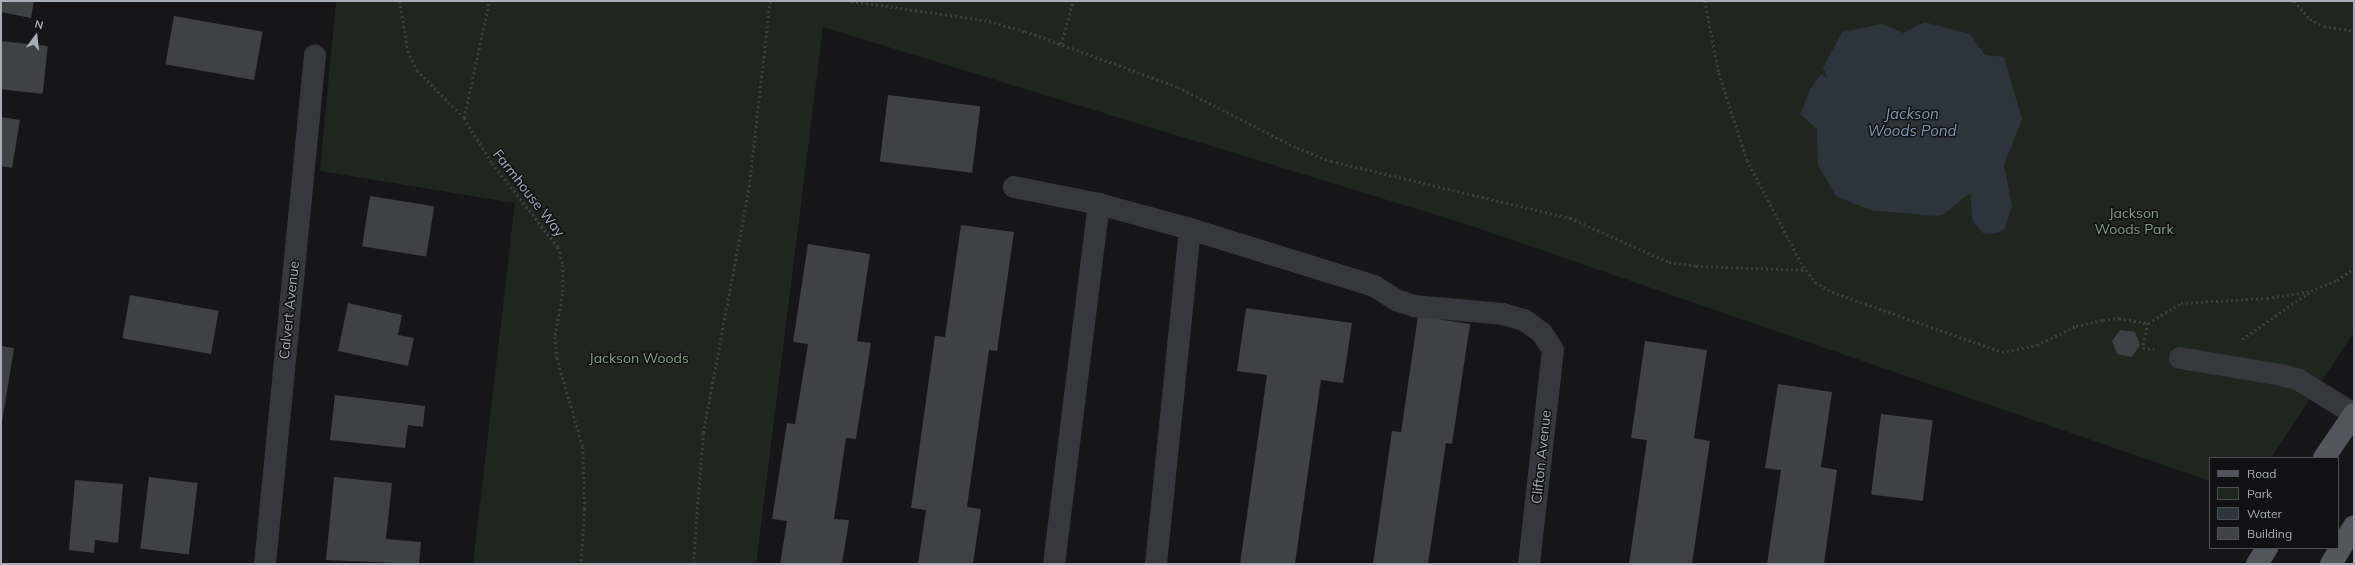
<!DOCTYPE html>
<html>
<head>
<meta charset="utf-8">
<style>
	body { margin:0 }
	#map { position:relative; width:2355px; height:565px; overflow:hidden; background:#161618; font-family:Mulish,sans-serif }
	div>[style] { position:absolute }
	[style*='--x'] { left:calc(var(--x)*1px); top:calc(var(--y)*1px); width:calc(var(--w)*1px); rotate:calc(var(--a)*1deg) }
	.green>* { inset:0; background:#1e261f }
	.water>* { inset:0; background:#2c353c }
	.building>* { inset:0; background:#404145; transform-origin:0 0 }
	.path>* { height:2.5px; margin-top:-1.25px; transform-origin:0; background:repeating-linear-gradient(90deg,#3d3f44 0 2px,transparent 0 5px) }
	.minor>* { height:22px; margin:-11px; padding:0 11px; transform-origin:11px; border-radius:11px; background:#37383d }
	.major>* { height:22px; margin:-11px; padding:0 11px; transform-origin:11px; border-radius:11px; background:#53555c }
	span { translate:-50% -50%; white-space:nowrap; text-align:center; line-height:1.15; -webkit-text-stroke:3px #111113; paint-order:stroke }
	.street-label { font-size:14px; color:#a8adb8 }
	.park-label { font-size:14px; color:#7fa381 }
	.water-label { font-size:15px; color:#7f9bb3; font-style:italic }
	.frame { position:absolute; inset:0; border:2px solid #a8adb8; pointer-events:none }
	.legend { position:absolute; left:2209px; top:457px; width:130px; height:92px; box-sizing:border-box; background:#111113; border:1px solid #4d4f55; margin:0; padding:5px 7px; list-style:none; font-size:12px; color:#a8adb8 }
	.legend li { display:flex; align-items:center; gap:8px; height:20px }
	.legend b { width:20px; border:1px solid #4d4f55 }
	.north { position:absolute; left:16px; top:16px; width:40px; height:40px; -webkit-text-stroke:3px #111113; paint-order:stroke; rotate:15deg; font-size:11px; font-weight:700; line-height:16px; text-align:center; color:#a8adb8 }
	.north::after { content:''; display:block; margin:auto; width:14px; height:18px; background:#a8adb8; clip-path:polygon(50% 0,100% 100%,50% 72%,0 100%) }
</style>
</head>
<body>
<div id="map">
	<div class="green">
		<div style="clip-path:polygon(336px 1px,2354px 1px,2354px 332px,2271px 458px,2210px 458px,2210px 481px,1469px 225px,823px 27px,756px 564px,473px 564px,515px 203px,320px 171px)"></div>
	</div>
	<div class="water">
		<div style="clip-path:polygon(1924px 22px,1970px 34px,1985px 55px,2004px 57px,2022px 119px,2004px 165px,2012px 206px,2005px 228px,1998px 233px,1984px 234px,1973px 222px,1970px 193px,1944px 214px,1935px 216px,1870px 210px,1836px 196px,1818px 165px,1817px 129px,1800px 114px,1810px 90px,1821px 74px,1828px 78px,1823px 68px,1842px 32px,1882px 24px,1903px 33px)"></div>
	</div>
	<div class="building">
		<div style="clip-path:polygon(1px 1px,34px 1px,31px 18px,1px 12px)"></div>
		<div style="left:174px;top:16px;width:90px;height:49px;rotate:10deg"></div>
		<div style="left:1px;top:41px;width:47px;height:48px;rotate:6deg"></div>
		<div style="left:888px;top:95px;width:93px;height:67px;rotate:7deg"></div>
		<div style="clip-path:polygon(1px 117px,20px 120px,12px 168px,1px 166px)"></div>
		<div style="left:370px;top:196px;width:65px;height:51px;rotate:9deg"></div>
		<div style="clip-path:polygon(961px 225px,1014px 232px,997px 351px,989px 350px,967px 507px,981px 509px,973px 564px,918px 564px,926px 510px,911px 508px,935px 336px,945px 337px)"></div>
		<div style="clip-path:polygon(808px 244px,870px 254px,857px 341px,871px 343px,856px 439px,846px 438px,834px 519px,849px 520px,842px 564px,780px 564px,787px 521px,772px 519px,787px 423px,795px 424px,808px 344px,793px 342px)"></div>
		<div style="left:130px;top:295px;width:90px;height:44px;rotate:10deg"></div>
		<div style="clip-path:polygon(348px 303px,402px 315px,398px 335px,414px 338px,408px 366px,338px 351px)"></div>
		<div style="clip-path:polygon(1246px 308px,1352px 323px,1343px 383px,1321px 380px,1295px 564px,1240px 564px,1267px 375px,1237px 371px)"></div>
		<div style="clip-path:polygon(1418px 316px,1470px 324px,1452px 444px,1446px 443px,1428px 564px,1373px 564px,1392px 431px,1401px 432px)"></div>
		<div style="clip-path:polygon(2120px 330px,2135px 332px,2140px 345px,2132px 357px,2117px 354px,2112px 341px)"></div>
		<div style="clip-path:polygon(1645px 341px,1707px 350px,1694px 438px,1710px 441px,1692px 564px,1629px 564px,1647px 440px,1631px 438px)"></div>
		<div style="clip-path:polygon(1px 346px,14px 348px,2px 422px,1px 422px)"></div>
		<div style="clip-path:polygon(1778px 384px,1832px 392px,1821px 467px,1837px 470px,1824px 564px,1767px 564px,1781px 470px,1765px 468px)"></div>
		<div style="clip-path:polygon(335px 395px,425px 406px,423px 427px,408px 425px,405px 448px,330px 440px)"></div>
		<div style="left:1881px;top:414px;width:52px;height:81px;rotate:7deg"></div>
		<div style="left:149px;top:477px;width:49px;height:72px;rotate:7deg"></div>
		<div style="clip-path:polygon(334px 477px,392px 483px,386px 539px,421px 542px,419px 564px,326px 560px)"></div>
		<div style="clip-path:polygon(75px 480px,123px 484px,118px 543px,95px 540px,94px 553px,69px 550px)"></div>
	</div>
	<div class="path">
		<div style="--x:400;--y:1;--w:51;--a:80.9"></div>
		<div style="--x:408;--y:51;--w:21;--a:65"></div>
		<div style="--x:417;--y:70;--w:67;--a:45.6"></div>
		<div style="--x:464;--y:118;--w:53;--a:58.1"></div>
		<div style="--x:492;--y:163;--w:107;--a:51.8"></div>
		<div style="--x:558;--y:247;--w:19;--a:74"></div>
		<div style="--x:563;--y:265;--w:29;--a:90"></div>
		<div style="--x:563;--y:294;--w:44;--a:100.5"></div>
		<div style="--x:555;--y:337;--w:21;--a:85"></div>
		<div style="--x:557;--y:358;--w:93;--a:73.7"></div>
		<div style="--x:583;--y:447;--w:62;--a:88.2"></div>
		<div style="--x:585;--y:509;--w:55;--a:94.2"></div>
		<div style="--x:851;--y:1;--w:139;--a:8.2"></div>
		<div style="--x:989;--y:21;--w:37;--a:16"></div>
		<div style="--x:1025;--y:31;--w:163;--a:20.1"></div>
		<div style="--x:1178;--y:87;--w:134;--a:27.1"></div>
		<div style="--x:1297;--y:148;--w:36;--a:21"></div>
		<div style="--x:1331;--y:161;--w:246;--a:13.4"></div>
		<div style="--x:1570;--y:218;--w:108;--a:24"></div>
		<div style="--x:1669;--y:262;--w:27;--a:8"></div>
		<div style="--x:1696;--y:266;--w:110;--a:2.1"></div>
		<div style="--x:1705;--y:1;--w:73;--a:79"></div>
		<div style="--x:1719;--y:73;--w:91;--a:72.2"></div>
		<div style="--x:1747;--y:160;--w:120;--a:62.2"></div>
		<div style="--x:1803;--y:266;--w:20;--a:53"></div>
		<div style="--x:1815;--y:282;--w:20;--a:30"></div>
		<div style="--x:1832;--y:292;--w:180;--a:19.4"></div>
		<div style="--x:2002;--y:352;--w:36;--a:-11"></div>
		<div style="--x:2037;--y:345;--w:43;--a:-26"></div>
		<div style="--x:2076;--y:326;--w:28;--a:-13"></div>
		<div style="--x:2103;--y:320;--w:16;--a:-7"></div>
		<div style="--x:2119;--y:318;--w:29;--a:10"></div>
		<div style="--x:2148;--y:323;--w:39;--a:-31"></div>
		<div style="--x:2181;--y:303;--w:86;--a:-3.3"></div>
		<div style="--x:2267;--y:298;--w:45;--a:-9"></div>
		<div style="--x:2294;--y:1;--w:24;--a:48"></div>
		<div style="--x:2310;--y:19;--w:16;--a:27"></div>
		<div style="--x:2324;--y:26;--w:30;--a:9"></div>
		<div style="--x:1061;--y:44;--w:45;--a:-74.4"></div>
		<div style="--x:464;--y:118;--w:120;--a:-77.9"></div>
		<div style="--x:2148;--y:323;--w:25;--a:101"></div>
		<div style="--x:2143;--y:348;--w:11;--a:5"></div>
		<div style="--x:2242;--y:339;--w:84;--a:-34.8"></div>
		<div style="--x:2311;--y:291;--w:28;--a:-23"></div>
		<div style="--x:2337;--y:280;--w:21;--a:-35"></div>
		<div style="--x:693;--y:564;--w:131;--a:-85.6"></div>
		<div style="--x:703;--y:433;--w:250;--a:-79.4"></div>
		<div style="--x:749;--y:187;--w:187;--a:-83.6"></div>
	</div>
	<div class="minor">
		<div style="--x:1014;--y:187;--w:87;--a:11.3"></div>
		<div style="--x:1099;--y:204;--w:94;--a:15.4"></div>
		<div style="--x:1190;--y:229;--w:193;--a:17.2"></div>
		<div style="--x:1374;--y:286;--w:26;--a:32"></div>
		<div style="--x:1396;--y:300;--w:19;--a:18"></div>
		<div style="--x:1414;--y:306;--w:89;--a:5.1"></div>
		<div style="--x:1503;--y:314;--w:22;--a:16"></div>
		<div style="--x:1524;--y:320;--w:22;--a:36"></div>
		<div style="--x:1542;--y:333;--w:20;--a:57"></div>
		<div style="--x:1553;--y:350;--w:215;--a:96.4"></div>
		<div style="--x:2180;--y:358;--w:103;--a:9.5"></div>
		<div style="--x:2282;--y:375;--w:18;--a:16"></div>
		<div style="--x:2299;--y:380;--w:65;--a:31.7"></div>
		<div style="--x:265;--y:564;--w:511;--a:-84.39"></div>
		<div style="--x:1054;--y:564;--w:363;--a:-82.9"></div>
		<div style="--x:1156;--y:564;--w:337;--a:-84.2"></div>
	</div>
	<div class="major">
		<div style="--x:2324;--y:458;--w:53;--a:-55.7"></div>
		<div style="--x:2257;--y:564;--w:19;--a:-58"></div>
		<div style="--x:2331;--y:564;--w:44;--a:-58.8"></div>
	</div>
	<div class="street-label">
		<span style="left:529px;top:193px;rotate:52deg">Farmhouse Way</span>
		<span style="left:289px;top:310px;rotate:-84deg">Calvert Avenue</span>
		<span style="left:1541px;top:457px;rotate:-84deg">Clifton Avenue</span>
	</div>
	<div class="park-label">
		<span style="left:2134px;top:221px">Jackson<br>Woods Park</span>
		<span style="left:639px;top:358px">Jackson Woods</span>
	</div>
	<div class="water-label">
		<span style="left:1912px;top:122px">Jackson<br>Woods Pond</span>
	</div>
	<div class="frame"></div>
	<ul class="legend">
	<li><b style="height:5px;background:#53555c"></b>Road</li>
	<li><b style="height:11px;background:#1e261f"></b>Park</li>
	<li><b style="height:11px;background:#2c353c"></b>Water</li>
	<li><b style="height:11px;background:#404145"></b>Building</li>
	</ul>
	<div class="north">N</div>
</div>
</body>
</html>
